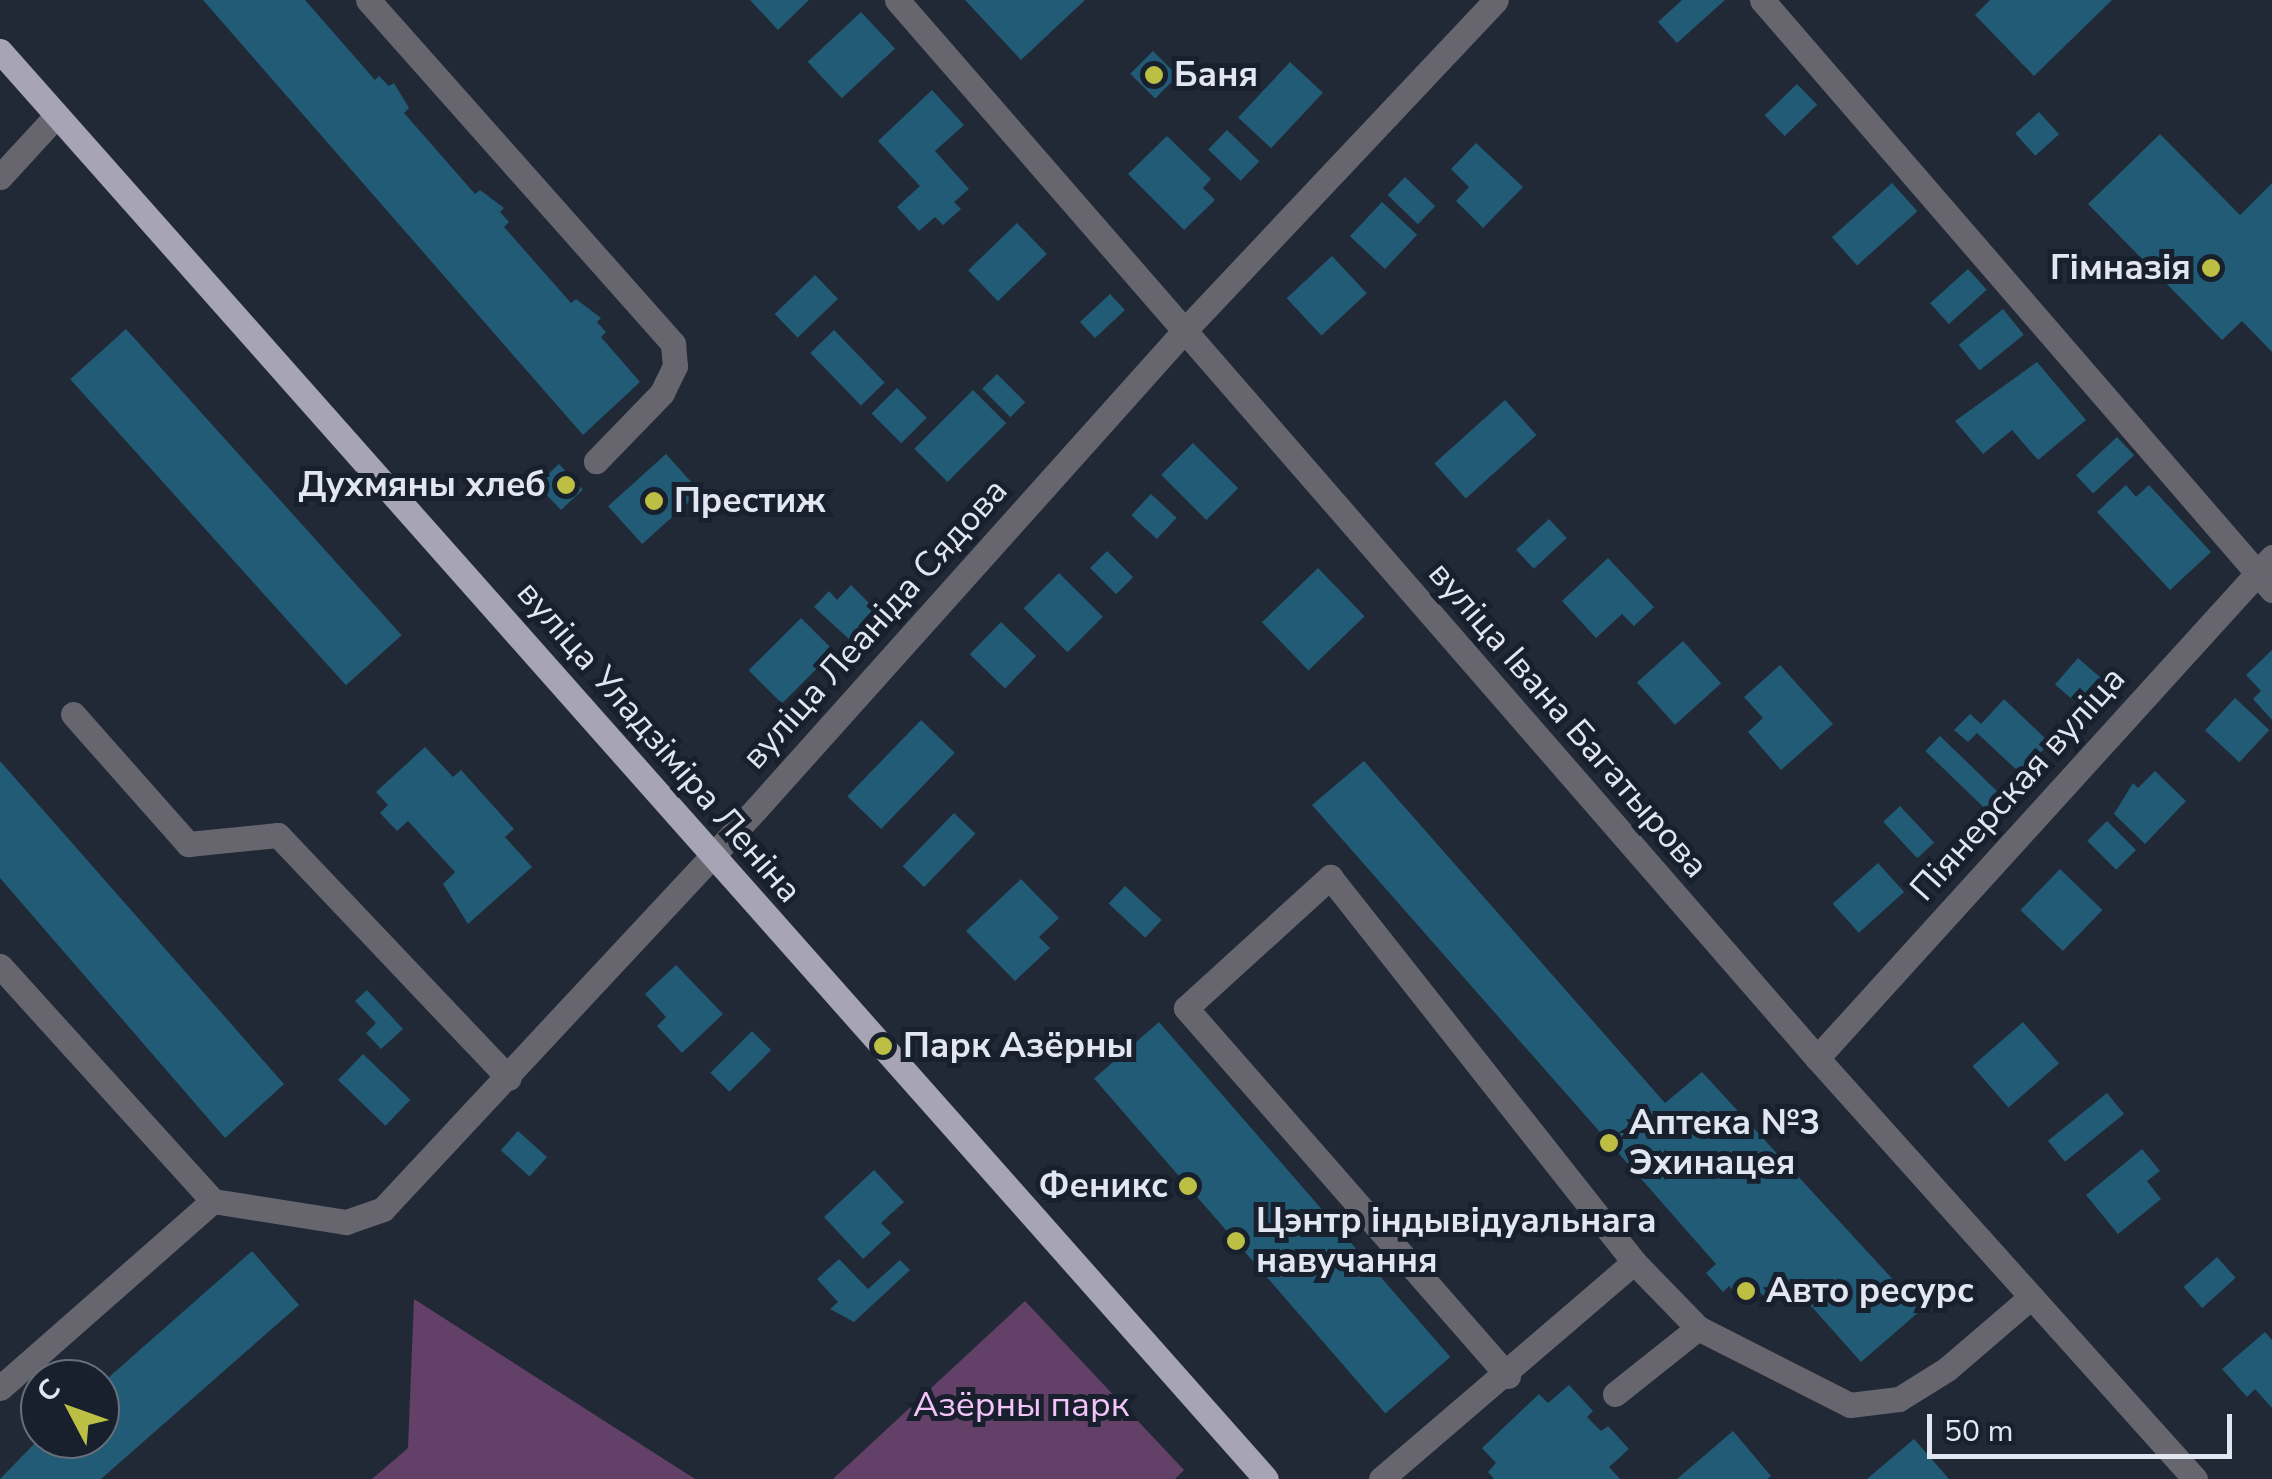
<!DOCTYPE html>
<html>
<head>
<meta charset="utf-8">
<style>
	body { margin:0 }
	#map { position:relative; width:2272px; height:1479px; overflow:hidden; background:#212937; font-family:"Nunito Sans",sans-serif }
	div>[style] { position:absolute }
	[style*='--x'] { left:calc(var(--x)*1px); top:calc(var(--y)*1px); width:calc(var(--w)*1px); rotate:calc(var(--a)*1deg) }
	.green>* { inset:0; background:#624067 }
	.building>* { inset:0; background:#215b75; transform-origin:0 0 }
	.minor>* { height:25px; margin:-12.5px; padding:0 12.5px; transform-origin:12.5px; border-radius:12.5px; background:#67666f }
	.major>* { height:25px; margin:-12.5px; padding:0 12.5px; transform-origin:12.5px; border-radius:12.5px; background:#a6a4b5 }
	.dots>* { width:28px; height:28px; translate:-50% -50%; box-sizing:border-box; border:5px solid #181f2d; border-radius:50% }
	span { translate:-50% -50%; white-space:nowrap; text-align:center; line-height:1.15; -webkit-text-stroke:10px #181f2d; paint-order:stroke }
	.poi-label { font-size:35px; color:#e1e6f0; font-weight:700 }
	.left { translate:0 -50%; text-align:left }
	.right { translate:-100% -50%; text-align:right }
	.street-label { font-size:35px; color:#e1e6f0 }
	.park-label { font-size:35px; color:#f3c3fa }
	.north { position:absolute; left:20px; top:1359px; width:100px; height:100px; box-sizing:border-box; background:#181f2d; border:2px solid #686f7b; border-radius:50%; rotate:311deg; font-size:28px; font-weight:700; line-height:40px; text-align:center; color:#e1e6f0 }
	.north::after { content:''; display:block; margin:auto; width:35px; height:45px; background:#bcbf44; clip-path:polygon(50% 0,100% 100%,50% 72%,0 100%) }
	.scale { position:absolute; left:1927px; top:1414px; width:305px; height:45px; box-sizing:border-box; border:5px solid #e1e6f0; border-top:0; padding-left:12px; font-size:30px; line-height:35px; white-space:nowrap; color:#e1e6f0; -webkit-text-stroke:8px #181f2d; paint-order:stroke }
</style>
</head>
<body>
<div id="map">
	<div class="green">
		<div style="clip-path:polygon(414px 1299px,695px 1479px,372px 1479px,408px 1448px)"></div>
		<div style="clip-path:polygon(1025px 1301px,1184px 1470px,1175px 1479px,833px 1479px)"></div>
	</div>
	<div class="building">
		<div style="clip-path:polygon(203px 0,305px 0,375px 80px,379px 76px,389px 86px,394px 83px,409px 108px,404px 113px,475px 194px,480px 190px,504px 208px,500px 212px,509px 222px,504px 227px,571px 303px,576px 299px,601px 318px,597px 322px,606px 332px,601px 337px,640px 382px,583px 435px)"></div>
		<div style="clip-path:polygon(750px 0,809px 0,778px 30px)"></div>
		<div style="clip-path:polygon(965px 0,1085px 0,1021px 60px)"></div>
		<div style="clip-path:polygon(1682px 0,1725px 0,1677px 43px,1658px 22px)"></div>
		<div style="clip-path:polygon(1990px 0,2112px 0,2034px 76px,1975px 15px)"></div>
		<div style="left:861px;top:12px;width:50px;height:73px;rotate:47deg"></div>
		<div style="left:1153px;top:51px;width:35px;height:32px;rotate:45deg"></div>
		<div style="left:1290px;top:62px;width:45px;height:76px;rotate:43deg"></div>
		<div style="left:1797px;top:84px;width:29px;height:45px;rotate:46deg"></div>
		<div style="clip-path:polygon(932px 90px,964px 125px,935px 151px,969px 189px,954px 202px,961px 209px,943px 225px,935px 217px,919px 231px,897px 207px,920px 186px,878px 141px)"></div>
		<div style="left:2039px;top:112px;width:30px;height:32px;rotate:48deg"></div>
		<div style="left:1227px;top:130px;width:45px;height:27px;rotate:44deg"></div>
		<div style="clip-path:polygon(2160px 134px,2240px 215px,2272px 183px,2272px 352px,2242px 321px,2222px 340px,2088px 204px)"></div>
		<div style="clip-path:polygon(1167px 136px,1211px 179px,1203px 188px,1215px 200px,1184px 230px,1128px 174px)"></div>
		<div style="clip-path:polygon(1476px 143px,1523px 187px,1483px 228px,1456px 201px,1469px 187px,1451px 169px)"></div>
		<div style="left:1405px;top:177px;width:42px;height:25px;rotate:44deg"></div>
		<div style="left:1892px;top:183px;width:38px;height:81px;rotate:48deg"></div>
		<div style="left:1382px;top:202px;width:48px;height:47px;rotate:43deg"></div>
		<div style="left:1017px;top:223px;width:43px;height:68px;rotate:46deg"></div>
		<div style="left:1332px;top:256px;width:51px;height:62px;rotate:47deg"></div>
		<div style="left:1968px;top:269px;width:28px;height:51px;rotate:48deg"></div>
		<div style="left:815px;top:275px;width:33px;height:56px;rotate:46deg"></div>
		<div style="left:1110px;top:294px;width:22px;height:41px;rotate:47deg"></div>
		<div style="left:2003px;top:309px;width:33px;height:57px;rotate:51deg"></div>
		<div style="left:126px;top:329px;width:412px;height:75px;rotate:48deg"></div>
		<div style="left:834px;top:330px;width:73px;height:33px;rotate:46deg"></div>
		<div style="clip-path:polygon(2037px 362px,2086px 420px,2038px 460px,2012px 430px,1983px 454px,1955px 421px)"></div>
		<div style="left:997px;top:374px;width:40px;height:21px;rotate:45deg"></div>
		<div style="left:897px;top:388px;width:42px;height:36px;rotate:45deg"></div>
		<div style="left:973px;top:390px;width:47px;height:83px;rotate:45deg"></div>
		<div style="left:1505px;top:400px;width:47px;height:95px;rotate:48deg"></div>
		<div style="left:2117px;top:437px;width:25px;height:56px;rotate:47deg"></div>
		<div style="left:1193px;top:443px;width:64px;height:45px;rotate:45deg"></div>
		<div style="left:666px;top:454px;width:51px;height:78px;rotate:48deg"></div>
		<div style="left:559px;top:464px;width:35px;height:30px;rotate:47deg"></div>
		<div style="clip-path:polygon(2126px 485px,2136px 497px,2149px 485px,2211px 552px,2170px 590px,2097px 512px)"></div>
		<div style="left:1151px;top:494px;width:35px;height:29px;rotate:43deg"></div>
		<div style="left:1549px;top:519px;width:26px;height:45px;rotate:47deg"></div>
		<div style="left:1107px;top:551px;width:37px;height:24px;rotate:45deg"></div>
		<div style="clip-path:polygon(1608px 558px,1654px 607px,1634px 626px,1622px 614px,1596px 638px,1562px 601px)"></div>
		<div style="left:1318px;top:568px;width:67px;height:78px;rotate:46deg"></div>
		<div style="left:1059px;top:573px;width:62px;height:50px;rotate:45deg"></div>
		<div style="clip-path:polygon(851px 585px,876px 610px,849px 639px,814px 607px,829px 591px,837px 600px)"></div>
		<div style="left:801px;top:618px;width:47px;height:74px;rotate:45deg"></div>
		<div style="left:1001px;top:622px;width:49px;height:45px;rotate:44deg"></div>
		<div style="left:1683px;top:641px;width:57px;height:62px;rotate:48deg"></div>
		<div style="clip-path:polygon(2272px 650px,2272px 720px,2253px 699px,2261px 691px,2246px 675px)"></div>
		<div style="left:2078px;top:658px;width:41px;height:35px;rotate:41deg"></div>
		<div style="clip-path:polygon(1780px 665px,1833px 724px,1781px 770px,1748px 732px,1763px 718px,1744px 697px)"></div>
		<div style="left:2235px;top:698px;width:47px;height:44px;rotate:43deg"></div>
		<div style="clip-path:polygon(2004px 699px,2050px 743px,2020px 773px,1977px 733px,1968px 742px,1954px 730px,1970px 714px,1981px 724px)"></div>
		<div style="left:921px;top:720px;width:47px;height:106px;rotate:44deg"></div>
		<div style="left:1940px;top:736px;width:91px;height:21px;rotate:44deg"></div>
		<div style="clip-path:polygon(425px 747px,453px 777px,461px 770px,514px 829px,505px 837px,532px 867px,468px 924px,443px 884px,455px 872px,408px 821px,397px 831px,380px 813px,388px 805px,376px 792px)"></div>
		<div style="clip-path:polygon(0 761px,284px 1084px,225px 1138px,0 878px)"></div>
		<div style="clip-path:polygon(1364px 761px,1665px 1103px,1702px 1072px,1921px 1310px,1861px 1362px,1787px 1279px,1765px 1298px,1753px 1284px,1739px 1297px,1729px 1286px,1723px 1292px,1706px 1273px,1716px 1264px,1312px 805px)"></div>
		<div style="clip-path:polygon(2155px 771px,2186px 801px,2145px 844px,2114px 814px,2133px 783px,2138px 788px)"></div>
		<div style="left:1900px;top:806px;width:50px;height:23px;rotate:47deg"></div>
		<div style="left:954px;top:813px;width:30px;height:74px;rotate:44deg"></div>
		<div style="left:2107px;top:821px;width:41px;height:28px;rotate:45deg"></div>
		<div style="left:1878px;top:863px;width:39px;height:61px;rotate:48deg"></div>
		<div style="left:2060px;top:869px;width:59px;height:57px;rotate:44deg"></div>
		<div style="clip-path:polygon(1021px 879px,1059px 918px,1039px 937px,1050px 948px,1015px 981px,966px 931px)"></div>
		<div style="left:1125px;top:886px;width:50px;height:24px;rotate:43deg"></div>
		<div style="clip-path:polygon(676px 965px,723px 1014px,682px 1053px,657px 1026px,666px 1017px,645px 994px)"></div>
		<div style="clip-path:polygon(367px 990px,403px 1029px,381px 1049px,366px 1033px,376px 1023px,355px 1001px)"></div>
		<div style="left:1159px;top:1022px;width:444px;height:86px;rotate:49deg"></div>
		<div style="left:2023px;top:1022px;width:55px;height:67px;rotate:49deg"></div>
		<div style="left:752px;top:1031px;width:27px;height:59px;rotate:45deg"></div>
		<div style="left:363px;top:1054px;width:66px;height:36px;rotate:44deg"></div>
		<div style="left:2107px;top:1093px;width:27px;height:76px;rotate:51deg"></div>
		<div style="left:518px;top:1131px;width:39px;height:26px;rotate:42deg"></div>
		<div style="clip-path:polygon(2142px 1149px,2160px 1171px,2147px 1181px,2161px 1199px,2118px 1234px,2086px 1195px)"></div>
		<div style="clip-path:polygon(874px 1170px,904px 1202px,881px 1223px,891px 1233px,863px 1259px,824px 1217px)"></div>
		<div style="clip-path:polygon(252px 1251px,299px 1305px,101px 1479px,0 1479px,39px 1439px,100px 1439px,100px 1385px)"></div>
		<div style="left:2217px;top:1257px;width:28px;height:45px;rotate:48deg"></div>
		<div style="clip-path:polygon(839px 1259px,868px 1289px,900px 1260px,910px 1270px,854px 1322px,830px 1309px,838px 1302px,817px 1279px)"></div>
		<div style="clip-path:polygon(2265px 1332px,2272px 1340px,2272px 1408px,2255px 1389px,2247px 1397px,2222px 1369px)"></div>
		<div style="clip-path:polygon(1569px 1385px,1593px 1411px,1587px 1417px,1601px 1431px,1608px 1426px,1629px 1449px,1609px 1467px,1620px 1479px,1494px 1479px,1488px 1472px,1496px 1463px,1482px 1448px,1539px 1394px,1548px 1403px)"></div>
		<div style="clip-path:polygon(1733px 1431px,1771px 1476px,1767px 1479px,1677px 1479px)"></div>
		<div style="clip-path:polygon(1914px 1439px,1949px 1479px,1867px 1479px)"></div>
	</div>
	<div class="minor">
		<div style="--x:368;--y:0;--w:460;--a:48.4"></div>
		<div style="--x:673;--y:344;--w:22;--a:85"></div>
		<div style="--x:675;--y:366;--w:30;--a:116"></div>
		<div style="--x:662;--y:393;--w:95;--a:134.1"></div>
		<div style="--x:897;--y:0;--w:1402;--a:48.99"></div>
		<div style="--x:1817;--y:1058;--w:566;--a:48.08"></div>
		<div style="--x:1762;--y:0;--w:780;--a:49.16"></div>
		<div style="--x:0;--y:177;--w:83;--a:-47.4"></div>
		<div style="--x:73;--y:714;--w:174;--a:48.5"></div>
		<div style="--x:188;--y:844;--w:90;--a:-5.7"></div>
		<div style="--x:278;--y:835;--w:335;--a:46.5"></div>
		<div style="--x:0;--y:966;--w:317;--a:47.8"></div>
		<div style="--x:1817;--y:1058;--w:677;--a:-47.75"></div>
		<div style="--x:213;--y:1201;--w:135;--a:9"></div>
		<div style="--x:346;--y:1222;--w:39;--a:-19"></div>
		<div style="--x:383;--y:1209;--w:547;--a:-47"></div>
		<div style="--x:756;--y:809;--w:643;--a:-48.15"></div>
		<div style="--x:1185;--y:330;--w:453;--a:-46.7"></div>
		<div style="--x:1508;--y:1376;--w:489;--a:-131.2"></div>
		<div style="--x:1186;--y:1008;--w:195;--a:-42.3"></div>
		<div style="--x:1330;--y:877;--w:491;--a:51.7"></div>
		<div style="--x:1634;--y:1262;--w:92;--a:45.9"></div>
		<div style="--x:1698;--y:1328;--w:170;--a:26.9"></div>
		<div style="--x:1850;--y:1405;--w:49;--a:-7"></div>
		<div style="--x:1899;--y:1399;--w:57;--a:-32"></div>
		<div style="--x:1947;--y:1369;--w:111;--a:-40.6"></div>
		<div style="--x:0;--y:1388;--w:283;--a:-41.3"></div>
		<div style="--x:1615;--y:1394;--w:106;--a:-38.5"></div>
		<div style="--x:1381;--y:1479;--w:333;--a:-40.6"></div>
	</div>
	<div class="major">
		<div style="--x:0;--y:51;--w:1908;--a:48.44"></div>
	</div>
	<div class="dots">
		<div style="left:1154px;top:75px;background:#bcbf44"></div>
		<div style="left:2211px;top:268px;background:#bcbf44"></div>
		<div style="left:566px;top:485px;background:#bcbf44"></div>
		<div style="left:654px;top:501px;background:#bcbf44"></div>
		<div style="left:883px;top:1046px;background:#bcbf44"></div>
		<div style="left:1609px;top:1143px;background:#bcbf44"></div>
		<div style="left:1188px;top:1186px;background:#bcbf44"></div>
		<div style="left:1236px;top:1241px;background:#bcbf44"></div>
		<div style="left:1746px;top:1291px;background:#bcbf44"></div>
	</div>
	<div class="poi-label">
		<span class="left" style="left:1174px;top:75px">Баня</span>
		<span class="right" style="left:2191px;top:268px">Гімназія</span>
		<span class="right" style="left:546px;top:485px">Духмяны хлеб</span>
		<span class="left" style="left:674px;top:501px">Престиж</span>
		<span class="left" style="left:903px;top:1046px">Парк Азёрны</span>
		<span class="left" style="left:1629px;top:1143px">Аптека №3<br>Эхинацея</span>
		<span class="right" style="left:1168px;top:1186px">Феникс</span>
		<span class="left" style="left:1256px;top:1241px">Цэнтр індывідуальнага<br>навучання</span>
		<span class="left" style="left:1766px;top:1291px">Авто ресурс</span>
	</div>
	<div class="street-label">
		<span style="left:875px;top:624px;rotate:-48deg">вуліца Леаніда Сядова</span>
		<span style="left:1568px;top:720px;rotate:49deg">вуліца Івана Багатырова</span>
		<span style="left:659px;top:742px;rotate:49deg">вуліца Уладзіміра Леніна</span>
		<span style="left:2018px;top:784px;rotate:-48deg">Піянерская вуліца</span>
	</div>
	<div class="park-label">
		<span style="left:1021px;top:1405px">Азёрны парк</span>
	</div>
	<div class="north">С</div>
	<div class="scale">50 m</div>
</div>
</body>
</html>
